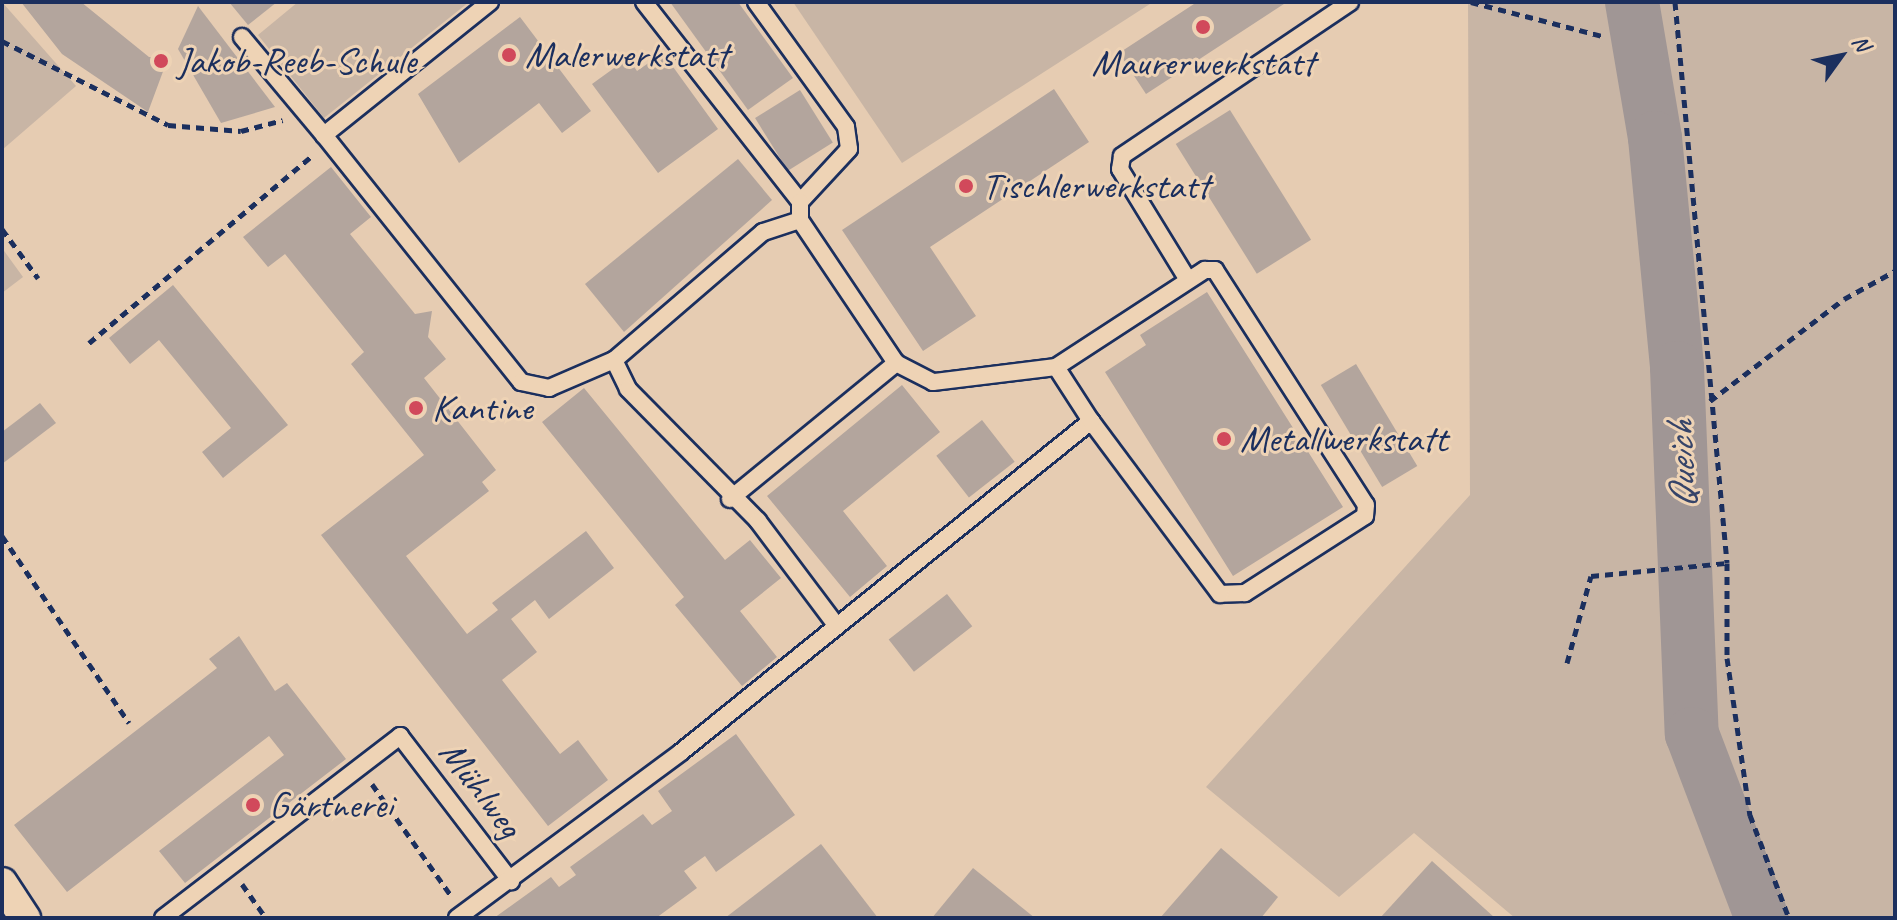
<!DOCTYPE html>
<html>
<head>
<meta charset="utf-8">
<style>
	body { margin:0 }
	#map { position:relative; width:1897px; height:920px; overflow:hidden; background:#e6ccb2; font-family:Caveat,sans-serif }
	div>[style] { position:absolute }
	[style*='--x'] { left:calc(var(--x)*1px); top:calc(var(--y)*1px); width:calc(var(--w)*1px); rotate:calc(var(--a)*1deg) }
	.green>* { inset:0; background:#c8b5a5 }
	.river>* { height:54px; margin:-27px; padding:0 27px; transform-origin:27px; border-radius:27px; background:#a09695 }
	.building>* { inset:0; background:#b3a59d; transform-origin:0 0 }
	.path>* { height:5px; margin-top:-2.5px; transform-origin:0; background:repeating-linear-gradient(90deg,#1b2f5e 0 8px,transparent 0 14px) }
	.roads { filter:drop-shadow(2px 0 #1b2f5e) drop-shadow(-2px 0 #1b2f5e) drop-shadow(0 2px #1b2f5e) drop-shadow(0 -2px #1b2f5e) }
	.lane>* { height:16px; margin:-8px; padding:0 8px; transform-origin:8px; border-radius:8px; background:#eed3b5 }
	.street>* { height:30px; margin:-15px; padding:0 15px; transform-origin:15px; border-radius:15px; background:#eed3b5 }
	.dots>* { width:22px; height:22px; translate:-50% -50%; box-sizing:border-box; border:4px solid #eed3b5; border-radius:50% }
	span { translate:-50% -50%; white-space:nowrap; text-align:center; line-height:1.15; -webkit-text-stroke:6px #eed3b5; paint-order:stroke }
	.poi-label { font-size:38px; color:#1b2f5e }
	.left { translate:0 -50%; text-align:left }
	.street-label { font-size:38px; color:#1b2f5e }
	.water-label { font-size:40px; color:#364469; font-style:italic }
	.frame { position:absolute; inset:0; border:4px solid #1b2f5e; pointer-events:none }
	.north { position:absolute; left:1801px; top:16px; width:80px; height:80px; -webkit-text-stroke:6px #eed3b5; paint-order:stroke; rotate:57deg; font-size:22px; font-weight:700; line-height:32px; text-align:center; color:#1b2f5e }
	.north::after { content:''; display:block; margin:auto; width:28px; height:36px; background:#1b2f5e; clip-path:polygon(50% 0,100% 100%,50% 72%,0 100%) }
</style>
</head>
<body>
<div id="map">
	<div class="green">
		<div style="clip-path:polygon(2px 2px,76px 86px,2px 150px)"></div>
		<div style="clip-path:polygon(298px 2px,469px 2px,324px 118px,258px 35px)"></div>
		<div style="clip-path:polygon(793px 2px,1153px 2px,902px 163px)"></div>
		<div style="clip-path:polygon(1468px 2px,1895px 2px,1895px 918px,1515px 918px,1414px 833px,1339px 897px,1206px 787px,1470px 495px)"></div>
		<div style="clip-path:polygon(2px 248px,23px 277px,2px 293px)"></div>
	</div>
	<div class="river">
		<div style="--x:1632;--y:2;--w:138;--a:80.4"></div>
		<div style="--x:1655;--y:138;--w:231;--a:84.5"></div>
		<div style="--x:1677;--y:368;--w:366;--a:87.7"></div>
		<div style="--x:1692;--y:734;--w:197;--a:69.2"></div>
	</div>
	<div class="building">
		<div style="clip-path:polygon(21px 2px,81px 2px,149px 57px,168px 58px,148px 112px,62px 54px)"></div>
		<div style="clip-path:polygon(229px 2px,277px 2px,248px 25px)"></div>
		<div style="clip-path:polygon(670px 2px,738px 2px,793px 78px,748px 110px)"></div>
		<div style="clip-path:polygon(1197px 2px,1287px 2px,1146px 94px,1119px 53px)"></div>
		<div style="clip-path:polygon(198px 6px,275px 107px,221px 123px,178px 49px)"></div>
		<div style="clip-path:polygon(520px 17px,591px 111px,562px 133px,539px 103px,459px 163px,418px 94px)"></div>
		<div style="clip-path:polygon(663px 53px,718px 129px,658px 173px,592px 84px,628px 58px,637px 71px)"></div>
		<div style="clip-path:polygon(1054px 89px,1089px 142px,930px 247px,976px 316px,923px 351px,842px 230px)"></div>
		<div style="left:800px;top:90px;width:62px;height:53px;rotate:58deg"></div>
		<div style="left:1230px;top:110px;width:153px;height:64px;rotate:58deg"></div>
		<div style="clip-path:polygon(738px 159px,772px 200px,624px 332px,585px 284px)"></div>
		<div style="clip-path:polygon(331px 167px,371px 217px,350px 234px,415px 314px,432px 311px,428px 337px,446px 359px,424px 378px,496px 470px,482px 482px,489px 491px,406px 556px,467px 634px,498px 610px,492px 603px,586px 531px,614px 568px,549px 619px,535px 600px,511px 619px,537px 652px,502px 680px,560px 754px,578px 740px,608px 780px,548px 826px,321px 535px,424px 455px,351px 364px,364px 352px,285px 254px,268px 267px,243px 237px)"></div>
		<div style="clip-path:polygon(173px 285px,288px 425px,223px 478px,202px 452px,231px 428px,159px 340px,130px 364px,109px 338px)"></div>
		<div style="clip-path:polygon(1207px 292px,1343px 507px,1233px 576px,1105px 372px,1146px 345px,1140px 335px)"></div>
		<div style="left:1356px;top:364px;width:119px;height:41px;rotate:59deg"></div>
		<div style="clip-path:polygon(902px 385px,940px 432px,843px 511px,887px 566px,850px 597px,767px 496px)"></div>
		<div style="clip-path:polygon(584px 388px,725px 560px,750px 540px,781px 578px,740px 611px,777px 657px,742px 686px,675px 605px,684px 597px,542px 422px)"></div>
		<div style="clip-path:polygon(40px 403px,56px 423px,2px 464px,2px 432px)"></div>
		<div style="left:982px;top:420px;width:53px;height:58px;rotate:52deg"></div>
		<div style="left:947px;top:594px;width:41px;height:74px;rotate:52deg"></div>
		<div style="clip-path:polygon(239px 636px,275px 691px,287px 683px,346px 759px,185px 883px,159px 851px,284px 755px,269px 736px,67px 892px,14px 825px,217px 668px,209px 659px)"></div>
		<div style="clip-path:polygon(736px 734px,795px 815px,716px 872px,705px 856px,684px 871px,697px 888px,656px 918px,494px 918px,551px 877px,559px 887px,576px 875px,570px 867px,643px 814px,652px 825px,672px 811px,658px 791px)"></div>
		<div style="clip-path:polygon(821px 844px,878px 918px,725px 918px)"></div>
		<div style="clip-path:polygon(1221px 848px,1278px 897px,1261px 918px,1160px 918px)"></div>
		<div style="clip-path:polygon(1432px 861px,1495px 918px,1380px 918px)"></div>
		<div style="clip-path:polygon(973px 868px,1035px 918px,932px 918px)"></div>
	</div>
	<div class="path">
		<div style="--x:1471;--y:2;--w:135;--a:14.5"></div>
		<div style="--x:1675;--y:2;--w:563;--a:84.7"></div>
		<div style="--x:1727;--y:563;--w:95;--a:90"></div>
		<div style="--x:1727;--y:658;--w:159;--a:81.7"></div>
		<div style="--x:1750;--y:815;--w:110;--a:69.3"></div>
		<div style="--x:2;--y:41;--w:186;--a:26.8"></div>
		<div style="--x:168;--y:125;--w:73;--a:4.7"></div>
		<div style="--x:241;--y:131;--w:43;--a:-14.7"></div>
		<div style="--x:2;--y:229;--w:61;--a:53.7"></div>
		<div style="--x:89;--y:343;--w:291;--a:-40"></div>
		<div style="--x:1710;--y:401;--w:168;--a:-37.3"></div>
		<div style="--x:1844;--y:299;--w:58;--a:-28.8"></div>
		<div style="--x:2;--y:536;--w:226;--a:55.8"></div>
		<div style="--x:1567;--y:663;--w:90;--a:-74.6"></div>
		<div style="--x:1591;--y:576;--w:137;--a:-5.5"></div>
		<div style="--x:372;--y:784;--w:138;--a:54.7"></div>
		<div style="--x:242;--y:884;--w:42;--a:54.8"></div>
	</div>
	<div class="roads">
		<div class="lane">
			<div style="--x:490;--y:2;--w:213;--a:141.3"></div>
			<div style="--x:324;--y:135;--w:316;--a:51.4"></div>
			<div style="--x:521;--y:382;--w:29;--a:12"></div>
			<div style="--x:549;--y:388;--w:71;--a:-23.3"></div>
			<div style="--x:644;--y:2;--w:254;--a:52"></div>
			<div style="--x:756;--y:2;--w:154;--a:54.2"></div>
			<div style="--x:846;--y:127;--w:22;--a:82"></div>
			<div style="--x:849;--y:149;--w:72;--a:132.8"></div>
			<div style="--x:800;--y:202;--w:18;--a:90"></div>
			<div style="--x:242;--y:37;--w:128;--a:50.1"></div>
			<div style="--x:1188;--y:280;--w:130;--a:-121.5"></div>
			<div style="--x:1120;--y:169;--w:13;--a:-81"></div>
			<div style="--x:1122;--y:156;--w:275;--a:-34"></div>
			<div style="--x:1056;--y:367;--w:178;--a:-33.1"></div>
			<div style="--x:1205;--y:270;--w:10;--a:0"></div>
			<div style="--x:1215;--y:270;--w:279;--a:57.3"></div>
			<div style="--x:1366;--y:505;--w:11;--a:95"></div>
			<div style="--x:1365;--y:516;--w:143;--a:147.3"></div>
			<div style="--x:1245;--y:593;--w:25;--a:178"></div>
			<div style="--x:1220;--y:594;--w:216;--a:-126.7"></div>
			<div style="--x:730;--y:499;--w:215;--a:-39.3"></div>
			<div style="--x:163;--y:918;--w:299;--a:-37.5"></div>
			<div style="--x:400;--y:736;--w:183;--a:52.6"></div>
			<div style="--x:457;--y:918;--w:279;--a:-36.5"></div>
			<div style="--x:681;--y:752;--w:527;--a:-38.91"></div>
			<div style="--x:1091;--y:421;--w:64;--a:-122.9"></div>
			<div style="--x:1056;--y:367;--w:124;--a:173"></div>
			<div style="--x:933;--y:382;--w:42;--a:-152.8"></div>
			<div style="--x:896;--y:363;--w:172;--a:-123.9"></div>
			<div style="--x:800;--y:220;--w:39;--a:162"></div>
			<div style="--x:763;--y:232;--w:196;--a:139.3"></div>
			<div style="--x:614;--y:360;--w:32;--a:64"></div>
			<div style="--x:628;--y:389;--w:185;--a:45.4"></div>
			<div style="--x:758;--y:521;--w:130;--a:53.1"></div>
		</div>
		<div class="street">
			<div style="--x:2;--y:883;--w:42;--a:56.7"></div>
		</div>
	</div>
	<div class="dots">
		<div style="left:1203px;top:27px;background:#d1495b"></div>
		<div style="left:509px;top:55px;background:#d1495b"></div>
		<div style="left:161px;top:61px;background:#d1495b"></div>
		<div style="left:966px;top:186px;background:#d1495b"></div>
		<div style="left:416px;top:408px;background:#d1495b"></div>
		<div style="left:1224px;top:439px;background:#d1495b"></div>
		<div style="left:253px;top:805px;background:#d1495b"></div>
	</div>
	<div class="poi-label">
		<span class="left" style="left:525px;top:55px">Malerwerkstatt</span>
		<span class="left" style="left:177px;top:61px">Jakob-Reeb-Schule</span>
		<span style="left:1203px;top:63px">Maurerwerkstatt</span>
		<span class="left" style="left:982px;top:186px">Tischlerwerkstatt</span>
		<span class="left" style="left:432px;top:408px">Kantine</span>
		<span class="left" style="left:1240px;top:439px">Metallwerkstatt</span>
		<span class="left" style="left:269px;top:805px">Gärtnerei</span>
	</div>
	<div class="street-label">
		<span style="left:481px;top:789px;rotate:53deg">Mühlweg</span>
	</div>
	<div class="water-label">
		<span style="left:1681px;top:465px;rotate:-92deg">Queich</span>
	</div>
	<div class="frame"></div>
	<div class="north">N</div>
</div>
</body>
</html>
